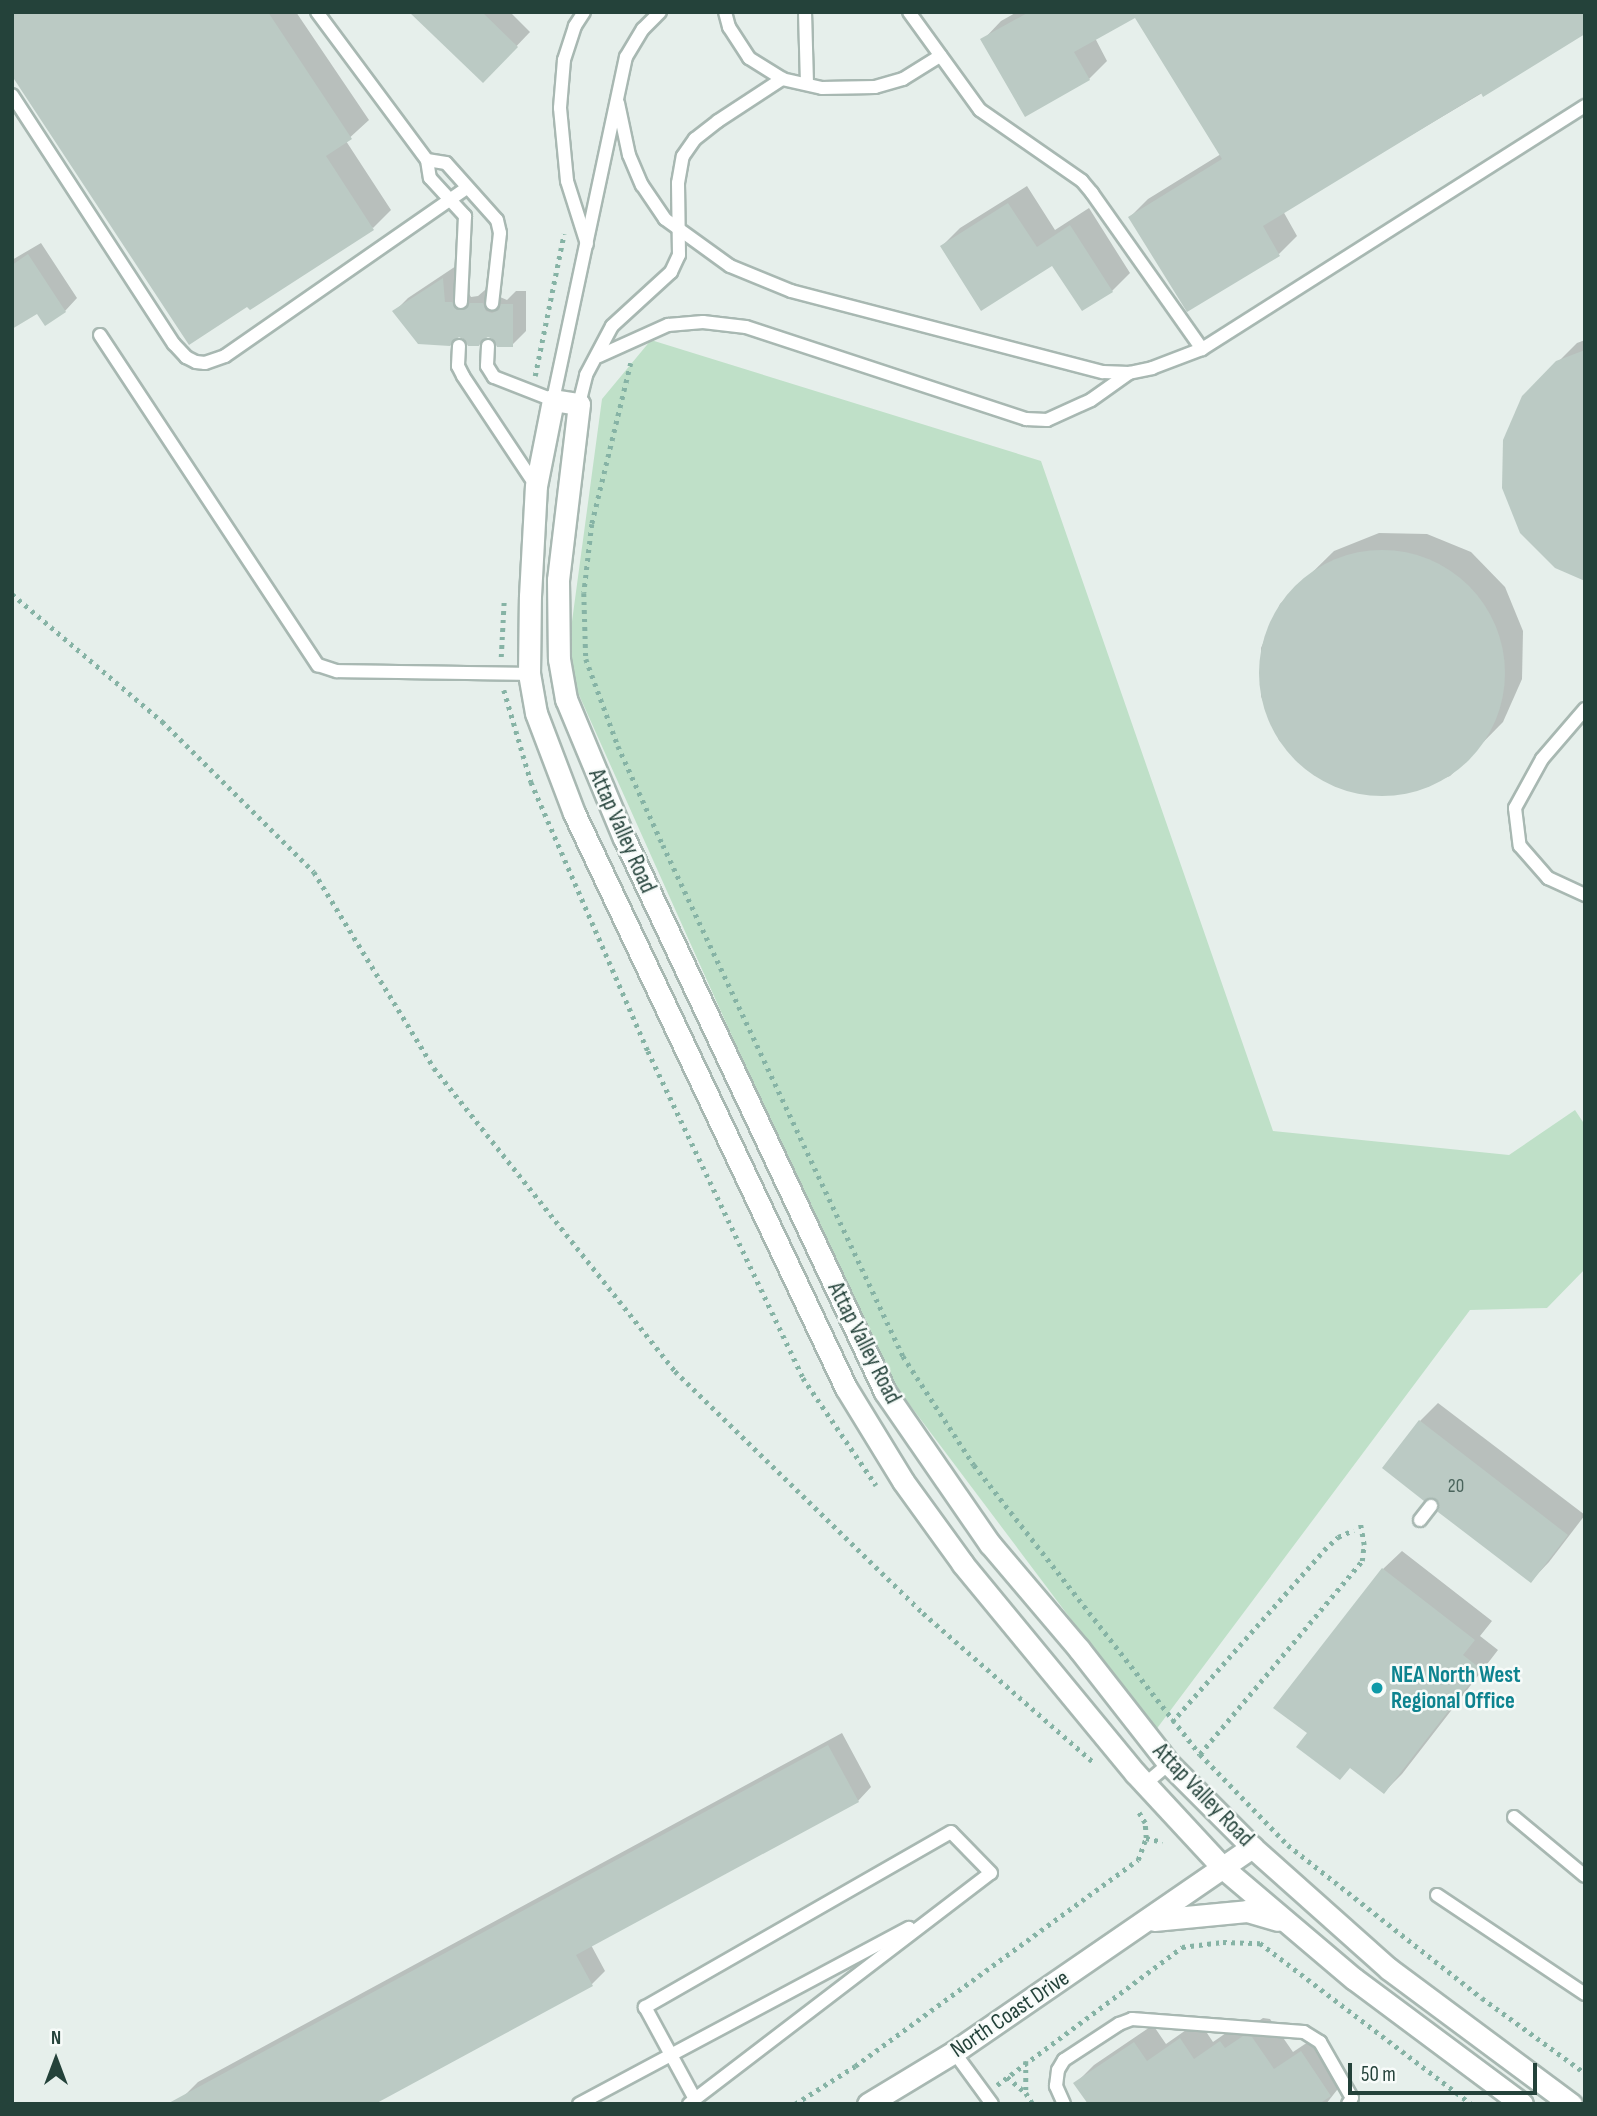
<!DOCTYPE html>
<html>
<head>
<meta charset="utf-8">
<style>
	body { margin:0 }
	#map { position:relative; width:1597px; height:2116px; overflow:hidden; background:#e6efeb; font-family:"Sofia Sans Condensed",sans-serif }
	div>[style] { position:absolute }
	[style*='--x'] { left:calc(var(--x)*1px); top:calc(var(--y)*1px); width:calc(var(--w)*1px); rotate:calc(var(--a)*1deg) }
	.green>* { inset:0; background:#bfe0c8 }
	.shadow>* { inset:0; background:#0003 }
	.building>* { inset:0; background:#bbcac4 }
	.round { border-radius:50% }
	.path>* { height:4.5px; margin-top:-2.25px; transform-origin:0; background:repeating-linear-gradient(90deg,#86b3a5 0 3.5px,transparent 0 8.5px) }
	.roads { filter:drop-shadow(2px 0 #a8b8b2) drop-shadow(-2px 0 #a8b8b2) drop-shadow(0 2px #a8b8b2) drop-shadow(0 -2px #a8b8b2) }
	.lane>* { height:12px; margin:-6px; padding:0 6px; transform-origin:6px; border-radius:6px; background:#fff }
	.street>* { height:21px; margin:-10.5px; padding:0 10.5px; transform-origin:10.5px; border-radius:10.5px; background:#fff }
	.dots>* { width:19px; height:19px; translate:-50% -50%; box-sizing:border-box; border:4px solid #f7fbf9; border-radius:50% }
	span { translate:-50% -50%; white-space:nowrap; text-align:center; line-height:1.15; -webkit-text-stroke:5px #f7fbf9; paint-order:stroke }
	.number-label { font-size:19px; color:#4a645c }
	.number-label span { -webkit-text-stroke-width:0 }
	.street-label { font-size:23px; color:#24423a }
	.culture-label { font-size:23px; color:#0d838f; font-weight:700 }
	.left { translate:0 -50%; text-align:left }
	.frame { position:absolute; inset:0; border:14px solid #24423a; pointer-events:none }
	.north { position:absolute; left:21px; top:2025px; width:70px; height:70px; -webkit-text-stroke:5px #f7fbf9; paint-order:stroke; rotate:0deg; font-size:19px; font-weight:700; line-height:28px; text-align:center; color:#24423a }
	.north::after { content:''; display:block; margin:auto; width:24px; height:32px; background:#24423a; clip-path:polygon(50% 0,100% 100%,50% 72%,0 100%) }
	.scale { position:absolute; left:1348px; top:2063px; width:189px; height:32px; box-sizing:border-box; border:4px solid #24423a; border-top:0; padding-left:9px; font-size:21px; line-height:24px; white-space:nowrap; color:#24423a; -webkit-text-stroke:5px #f7fbf9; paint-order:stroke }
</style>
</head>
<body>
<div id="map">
	<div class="green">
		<div style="clip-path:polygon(651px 340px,1041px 461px,1273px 1131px,1509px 1155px,1575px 1110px,1585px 1125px,1585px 1269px,1547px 1308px,1470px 1310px,1155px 1731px,879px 1364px,566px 666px,602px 399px)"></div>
	</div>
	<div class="shadow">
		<div style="clip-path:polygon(12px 12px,296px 12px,369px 120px,346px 141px,391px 210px,373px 228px)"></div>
		<div style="clip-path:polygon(412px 12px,510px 12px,530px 32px,483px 81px)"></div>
		<div style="clip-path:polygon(1017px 12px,1585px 12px,1585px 32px,1283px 211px,1297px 236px,1279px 254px,1130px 217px,1148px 199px,1221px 154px,1136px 15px,1095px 38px,1107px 61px,1089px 79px,983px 40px,1001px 21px)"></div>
		<div style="clip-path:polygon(1027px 186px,1055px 230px,1089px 208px,1130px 273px,1112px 291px,1053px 263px,942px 246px,960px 228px)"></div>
		<div style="clip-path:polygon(41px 243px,77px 298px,65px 311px,37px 311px,12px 327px,12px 260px)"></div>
		<div style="clip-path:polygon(456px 266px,459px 289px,466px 289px,471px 297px,478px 296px,485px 290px,497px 290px,500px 297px,507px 300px,516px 291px,526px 291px,526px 331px,512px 345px,488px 335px,479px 345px,395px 311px,408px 298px)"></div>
		<div style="clip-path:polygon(1585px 340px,1585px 579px,1523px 397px,1577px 343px)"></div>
		<div style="clip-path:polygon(1379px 533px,1427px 534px,1471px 552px,1505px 587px,1523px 631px,1522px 679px,1503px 722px,1450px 776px,1405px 793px,1357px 793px,1313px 774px,1279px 740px,1261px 696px,1261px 648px,1280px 604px,1334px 551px)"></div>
		<div style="clip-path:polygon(1438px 1403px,1585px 1515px,1549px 1562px,1531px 1581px,1437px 1497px,1420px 1421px)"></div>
		<div style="clip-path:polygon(1402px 1551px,1492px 1621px,1480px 1636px,1498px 1650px,1402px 1774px,1384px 1792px,1309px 1733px,1383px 1569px)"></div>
		<div style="clip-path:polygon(842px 1733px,871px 1787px,858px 1801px,591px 1945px,605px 1971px,592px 1984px,184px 2096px,198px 2082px)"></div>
		<div style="clip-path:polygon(1263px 2018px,1270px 2019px,1293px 2052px,1320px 2034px,1348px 2076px,1326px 2104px,1090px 2104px,1076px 2083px,1094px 2065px,1153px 2025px,1166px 2044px,1199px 2021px,1213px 2042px,1239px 2024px,1244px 2031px)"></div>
	</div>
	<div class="building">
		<div style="clip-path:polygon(12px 12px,268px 12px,352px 139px,326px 156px,374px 230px,250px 310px,247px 307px,189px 345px,12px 76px)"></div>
		<div style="clip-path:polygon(409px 12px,482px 12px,518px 47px,483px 83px)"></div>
		<div style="clip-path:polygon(1029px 12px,1585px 12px,1585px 34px,1483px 97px,1481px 93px,1263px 226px,1280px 256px,1187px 312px,1128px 217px,1222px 159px,1135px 18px,1074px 52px,1090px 80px,1025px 117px,980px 39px)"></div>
		<div style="clip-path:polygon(1008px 203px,1037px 247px,1070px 225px,1113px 292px,1082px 311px,1052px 266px,981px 311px,940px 246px)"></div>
		<div style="clip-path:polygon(28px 254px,66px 312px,45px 326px,37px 314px,12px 329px,12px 265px)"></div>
		<div style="clip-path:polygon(443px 278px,445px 302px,452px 302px,457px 310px,466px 309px,470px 303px,483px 303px,486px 311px,492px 313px,499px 310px,501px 304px,513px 304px,513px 347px,497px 347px,493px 339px,488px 337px,481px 341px,479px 346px,468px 346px,464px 339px,459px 337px,450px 346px,418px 344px,392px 311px)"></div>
		<div style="clip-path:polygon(1585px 350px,1585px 581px,1555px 568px,1520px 533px,1502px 488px,1503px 440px,1522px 396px,1556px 361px)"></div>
		<div class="round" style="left:1259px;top:550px;width:246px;height:246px"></div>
		<div style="clip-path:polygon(1419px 1420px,1568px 1535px,1531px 1583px,1438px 1512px,1439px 1503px,1436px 1499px,1424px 1501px,1382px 1468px)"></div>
		<div style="clip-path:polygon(1382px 1568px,1475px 1640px,1463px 1655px,1481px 1669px,1384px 1794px,1350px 1768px,1340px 1780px,1296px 1747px,1307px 1733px,1273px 1708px)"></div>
		<div style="clip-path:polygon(828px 1745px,859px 1802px,576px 1955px,593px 1986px,375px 2104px,167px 2104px)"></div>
		<div style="clip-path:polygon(1243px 2036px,1252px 2037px,1274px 2069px,1301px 2051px,1331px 2096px,1319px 2104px,1088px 2104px,1073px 2083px,1134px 2042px,1147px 2061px,1180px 2038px,1194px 2059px,1220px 2041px,1225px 2048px)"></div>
	</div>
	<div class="path">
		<div style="--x:631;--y:363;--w:166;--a:103.6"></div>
		<div style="--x:592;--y:524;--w:69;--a:96.6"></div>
		<div style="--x:584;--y:593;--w:66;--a:88.3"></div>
		<div style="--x:586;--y:659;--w:93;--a:69.8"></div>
		<div style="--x:618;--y:746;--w:109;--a:65.6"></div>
		<div style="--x:663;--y:845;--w:565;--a:64.84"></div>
		<div style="--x:903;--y:1356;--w:130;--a:56.9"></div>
		<div style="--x:974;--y:1465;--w:367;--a:52"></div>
		<div style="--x:1200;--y:1754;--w:127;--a:46"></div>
		<div style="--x:1288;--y:1845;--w:247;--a:38.3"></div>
		<div style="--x:1482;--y:1998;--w:127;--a:36.1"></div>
		<div style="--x:535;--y:376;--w:145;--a:-78.5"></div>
		<div style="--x:12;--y:594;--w:197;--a:40.3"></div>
		<div style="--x:162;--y:721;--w:214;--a:44.8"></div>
		<div style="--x:314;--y:872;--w:230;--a:58.5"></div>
		<div style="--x:434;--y:1068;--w:387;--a:51.5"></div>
		<div style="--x:675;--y:1371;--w:347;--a:44.3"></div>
		<div style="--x:923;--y:1613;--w:225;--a:41.2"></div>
		<div style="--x:501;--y:657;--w:57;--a:-87"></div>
		<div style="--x:504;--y:690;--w:96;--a:73.6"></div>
		<div style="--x:531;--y:782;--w:293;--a:66.5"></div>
		<div style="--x:648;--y:1051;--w:362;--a:64.6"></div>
		<div style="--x:803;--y:1378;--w:130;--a:55.7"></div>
		<div style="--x:1172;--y:1722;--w:230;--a:-48.5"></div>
		<div style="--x:1324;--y:1550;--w:19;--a:-43"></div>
		<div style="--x:1338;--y:1537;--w:17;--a:-24"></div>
		<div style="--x:1200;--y:1754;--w:252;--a:-50"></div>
		<div style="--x:1362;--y:1561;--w:16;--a:-83"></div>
		<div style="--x:1364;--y:1545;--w:22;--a:-100"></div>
		<div style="--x:1146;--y:1838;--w:17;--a:13"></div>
		<div style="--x:1026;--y:2061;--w:31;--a:90"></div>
		<div style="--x:1007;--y:2077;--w:25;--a:40"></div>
		<div style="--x:1026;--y:2093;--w:13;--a:58"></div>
		<div style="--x:997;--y:2085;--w:231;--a:-36.7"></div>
		<div style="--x:1182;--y:1947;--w:41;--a:-7"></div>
		<div style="--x:1223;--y:1942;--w:37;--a:2"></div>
		<div style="--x:1260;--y:1943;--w:265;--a:37.3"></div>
		<div style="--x:795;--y:2104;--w:71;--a:-32.3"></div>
		<div style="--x:855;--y:2066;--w:350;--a:-36.1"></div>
		<div style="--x:1138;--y:1860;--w:23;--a:-70"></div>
		<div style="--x:1146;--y:1838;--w:15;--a:-94"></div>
		<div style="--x:1145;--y:1823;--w:12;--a:-121"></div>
	</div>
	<div class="roads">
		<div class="lane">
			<div style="--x:317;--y:12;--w:184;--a:53.4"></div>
			<div style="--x:427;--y:160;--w:18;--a:81"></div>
			<div style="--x:430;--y:178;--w:52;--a:47.4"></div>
			<div style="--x:465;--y:216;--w:86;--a:92.7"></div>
			<div style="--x:584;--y:12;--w:17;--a:123"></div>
			<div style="--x:575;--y:26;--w:36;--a:108"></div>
			<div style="--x:564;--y:60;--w:48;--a:94.8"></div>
			<div style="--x:560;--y:108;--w:73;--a:84.5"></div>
			<div style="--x:567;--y:181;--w:66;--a:72.4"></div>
			<div style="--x:725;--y:12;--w:16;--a:75"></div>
			<div style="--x:729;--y:27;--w:37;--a:57"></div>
			<div style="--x:749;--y:58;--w:39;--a:32"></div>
			<div style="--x:782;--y:79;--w:41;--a:12.7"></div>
			<div style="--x:822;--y:88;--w:53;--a:-1.1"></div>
			<div style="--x:875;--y:87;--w:29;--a:-16"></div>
			<div style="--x:903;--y:79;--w:44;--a:-31.9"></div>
			<div style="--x:805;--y:12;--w:72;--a:88.4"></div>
			<div style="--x:909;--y:12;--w:121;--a:54.1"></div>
			<div style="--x:980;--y:110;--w:124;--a:34.8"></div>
			<div style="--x:1082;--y:181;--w:16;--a:50"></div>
			<div style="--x:1092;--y:193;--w:191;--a:54.8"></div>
			<div style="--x:12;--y:95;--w:297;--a:57"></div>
			<div style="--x:174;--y:344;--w:18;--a:47"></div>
			<div style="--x:186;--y:357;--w:11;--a:27"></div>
			<div style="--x:196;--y:362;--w:9;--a:6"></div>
			<div style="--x:205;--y:363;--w:21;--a:-19"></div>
			<div style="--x:225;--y:356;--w:295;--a:-34.8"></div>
			<div style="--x:618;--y:103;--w:53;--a:78.1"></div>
			<div style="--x:629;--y:155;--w:33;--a:67"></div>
			<div style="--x:642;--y:185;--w:41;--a:55.9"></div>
			<div style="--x:665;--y:219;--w:80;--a:35.9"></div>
			<div style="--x:730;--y:266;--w:66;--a:22.3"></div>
			<div style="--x:791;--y:291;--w:322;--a:14.6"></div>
			<div style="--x:1103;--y:372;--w:26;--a:2"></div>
			<div style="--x:1129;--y:373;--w:24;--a:-12"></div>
			<div style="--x:1152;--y:368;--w:53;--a:-20.8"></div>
			<div style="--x:1202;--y:349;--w:454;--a:-32.4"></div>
			<div style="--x:427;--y:160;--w:19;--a:9"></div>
			<div style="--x:446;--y:163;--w:76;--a:48.2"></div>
			<div style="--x:497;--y:220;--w:13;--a:77"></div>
			<div style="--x:500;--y:233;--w:71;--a:96.4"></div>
			<div style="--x:100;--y:335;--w:396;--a:56.6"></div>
			<div style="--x:318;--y:665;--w:20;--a:18"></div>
			<div style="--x:337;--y:671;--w:192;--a:0.9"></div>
			<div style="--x:459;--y:346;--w:20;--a:93"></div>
			<div style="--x:458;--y:366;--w:11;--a:63"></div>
			<div style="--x:463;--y:376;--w:132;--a:56.4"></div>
			<div style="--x:488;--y:346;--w:20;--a:93"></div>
			<div style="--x:487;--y:366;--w:13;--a:58"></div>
			<div style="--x:494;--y:377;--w:63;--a:21.3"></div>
			<div style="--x:553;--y:400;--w:351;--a:-78"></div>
			<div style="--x:626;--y:57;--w:33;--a:-59"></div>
			<div style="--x:643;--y:29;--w:24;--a:-45"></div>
			<div style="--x:599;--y:356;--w:76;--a:-24.2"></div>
			<div style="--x:668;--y:325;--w:35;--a:-5"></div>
			<div style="--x:703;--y:322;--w:43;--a:6.6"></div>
			<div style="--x:746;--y:327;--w:295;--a:18.2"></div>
			<div style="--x:1026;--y:419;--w:21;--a:3"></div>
			<div style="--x:1047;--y:420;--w:48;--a:-24.4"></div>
			<div style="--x:1091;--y:400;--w:47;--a:-35.4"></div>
			<div style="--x:579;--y:404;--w:30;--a:-76"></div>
			<div style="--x:586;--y:375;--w:55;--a:-62"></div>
			<div style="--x:612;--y:326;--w:80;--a:-42.5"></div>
			<div style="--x:671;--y:272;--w:19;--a:-65"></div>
			<div style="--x:679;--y:255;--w:72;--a:-90.8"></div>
			<div style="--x:678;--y:183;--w:27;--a:-80"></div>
			<div style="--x:683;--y:156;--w:21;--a:-55"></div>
			<div style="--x:695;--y:139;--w:29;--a:-38"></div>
			<div style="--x:718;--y:121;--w:77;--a:-33.3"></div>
			<div style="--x:1585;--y:709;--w:66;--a:130.7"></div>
			<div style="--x:1542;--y:759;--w:56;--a:118.9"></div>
			<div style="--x:1515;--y:808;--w:38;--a:83"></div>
			<div style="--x:1520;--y:846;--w:43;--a:48.8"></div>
			<div style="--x:1548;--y:878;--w:41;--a:24.7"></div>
			<div style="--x:1420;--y:1520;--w:18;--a:-52"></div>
			<div style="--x:1145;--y:1784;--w:31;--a:-40"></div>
			<div style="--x:1514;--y:1817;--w:92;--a:39.7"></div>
			<div style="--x:1437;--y:1895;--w:178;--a:33.8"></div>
			<div style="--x:954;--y:2052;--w:64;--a:53.8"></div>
			<div style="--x:579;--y:2104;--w:374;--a:-28.1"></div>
			<div style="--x:689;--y:2104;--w:8;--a:-40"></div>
			<div style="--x:695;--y:2099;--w:372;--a:-37.4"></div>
			<div style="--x:991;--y:1873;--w:57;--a:-134.3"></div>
			<div style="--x:951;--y:1832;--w:353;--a:150.2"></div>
			<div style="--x:645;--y:2007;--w:105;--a:61.5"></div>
			<div style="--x:1064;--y:2104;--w:20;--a:-114"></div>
			<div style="--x:1056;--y:2086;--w:16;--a:-83"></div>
			<div style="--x:1058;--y:2070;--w:12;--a:-59"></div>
			<div style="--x:1064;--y:2060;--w:66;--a:-33.2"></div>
			<div style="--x:1119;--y:2024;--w:14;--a:-21"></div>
			<div style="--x:1132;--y:2019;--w:172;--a:4.3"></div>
			<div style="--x:1304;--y:2032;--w:19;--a:32"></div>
			<div style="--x:1320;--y:2042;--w:64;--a:60.3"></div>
			<div style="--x:1352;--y:2098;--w:7;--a:124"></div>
		</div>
		<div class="street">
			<div style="--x:1154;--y:1920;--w:93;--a:-5.5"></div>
			<div style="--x:1247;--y:1911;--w:32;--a:16"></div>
			<div style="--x:868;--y:2104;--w:100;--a:-31.2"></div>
			<div style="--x:954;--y:2052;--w:362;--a:-34.5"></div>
			<div style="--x:1522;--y:2104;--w:209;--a:-143.3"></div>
			<div style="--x:1354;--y:1979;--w:172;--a:-139.7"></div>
			<div style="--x:1223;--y:1868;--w:129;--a:-132.8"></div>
			<div style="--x:1135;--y:1773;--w:271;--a:-129.5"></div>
			<div style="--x:963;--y:1564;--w:102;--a:-125.9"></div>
			<div style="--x:903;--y:1481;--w:109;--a:-121.5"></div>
			<div style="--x:846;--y:1388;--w:636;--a:-115.32"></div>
			<div style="--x:574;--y:813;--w:107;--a:-110.8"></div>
			<div style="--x:536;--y:713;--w:40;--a:-100"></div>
			<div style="--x:529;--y:674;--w:78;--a:-89.3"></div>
			<div style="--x:530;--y:596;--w:110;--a:-86.9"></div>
			<div style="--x:536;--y:486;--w:88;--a:-78.8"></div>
			<div style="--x:553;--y:400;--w:26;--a:9"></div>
			<div style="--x:579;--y:404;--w:177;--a:96.8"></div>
			<div style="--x:558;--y:580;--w:79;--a:89.3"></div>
			<div style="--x:559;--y:659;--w:41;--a:80.1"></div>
			<div style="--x:566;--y:699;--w:151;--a:67.4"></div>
			<div style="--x:624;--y:838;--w:612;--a:64.77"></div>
			<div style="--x:885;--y:1392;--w:185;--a:55.4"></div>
			<div style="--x:990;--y:1544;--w:138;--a:49.7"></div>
			<div style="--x:1079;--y:1649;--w:146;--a:52"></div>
			<div style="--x:1169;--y:1764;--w:117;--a:45"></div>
			<div style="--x:1252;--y:1847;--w:183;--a:41.7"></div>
			<div style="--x:1389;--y:1969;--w:227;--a:36.6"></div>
		</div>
	</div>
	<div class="dots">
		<div style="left:1377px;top:1688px;background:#0f9aa8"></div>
	</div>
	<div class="number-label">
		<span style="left:1456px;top:1487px">20</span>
	</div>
	<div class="street-label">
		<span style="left:622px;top:831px;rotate:66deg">Attap Valley Road</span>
		<span style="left:864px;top:1343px;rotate:63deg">Attap Valley Road</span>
		<span style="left:1203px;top:1795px;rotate:46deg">Attap Valley Road</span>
		<span style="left:1010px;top:2014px;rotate:-34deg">North Coast Drive</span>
	</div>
	<div class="culture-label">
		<span class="left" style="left:1391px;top:1688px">NEA North West<br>Regional Office</span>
	</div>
	<div class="frame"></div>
	<div class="north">N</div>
	<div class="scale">50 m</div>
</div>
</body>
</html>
